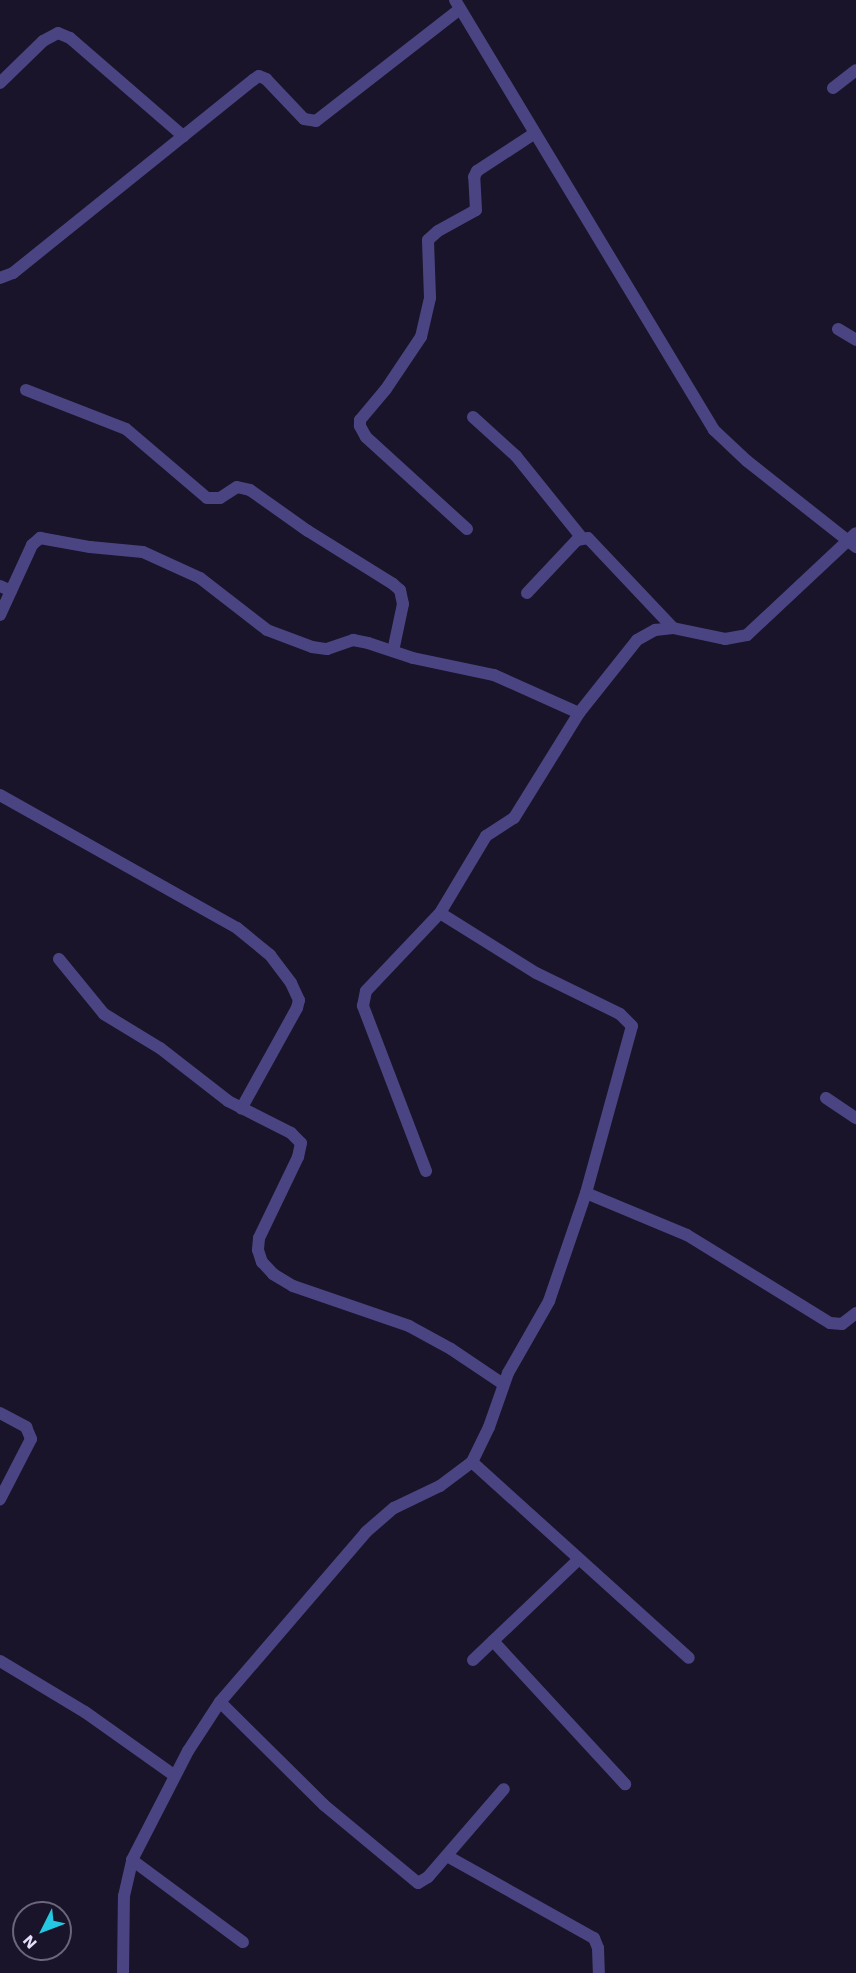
<!DOCTYPE html>
<html>
<head>
<meta charset="utf-8">
<style>
	body { margin:0 }
	#map { position:relative; width:856px; height:1973px; overflow:hidden; background:#191429; font-family:"Work Sans",sans-serif }
	div>[style] { position:absolute }
	[style*='--x'] { left:calc(var(--x)*1px); top:calc(var(--y)*1px); width:calc(var(--w)*1px); rotate:calc(var(--a)*1deg) }
	.street>* { height:12px; margin:-6px; padding:0 6px; transform-origin:6px; border-radius:6px; background:#4a4582 }
	span { translate:-50% -50%; white-space:nowrap; text-align:center; line-height:1.15; -webkit-text-stroke:4.5px #191429; paint-order:stroke }
	.north { position:absolute; left:12px; top:1901px; width:60px; height:60px; box-sizing:border-box; background:#191429; border:2px solid #6a667d; border-radius:50%; rotate:228deg; font-size:16px; font-weight:700; line-height:24px; text-align:center; color:#e4e0fb }
	.north::after { content:''; display:block; margin:auto; width:21px; height:27px; background:#24c8e3; clip-path:polygon(50% 0,100% 100%,50% 72%,0 100%) }
</style>
</head>
<body>
<div id="map">
	<div class="street">
		<div style="--x:455;--y:0;--w:502;--a:58.94"></div>
		<div style="--x:714;--y:430;--w:45;--a:43.2"></div>
		<div style="--x:747;--y:461;--w:139;--a:38.3"></div>
		<div style="--x:0;--y:83;--w:60;--a:-44.3"></div>
		<div style="--x:43;--y:41;--w:17;--a:-28"></div>
		<div style="--x:58;--y:33;--w:13;--a:23"></div>
		<div style="--x:70;--y:38;--w:150;--a:40.9"></div>
		<div style="--x:833;--y:88;--w:29;--a:-38"></div>
		<div style="--x:0;--y:278;--w:14;--a:-21"></div>
		<div style="--x:13;--y:273;--w:308;--a:-38.8"></div>
		<div style="--x:253;--y:80;--w:7;--a:-34"></div>
		<div style="--x:259;--y:76;--w:8;--a:23"></div>
		<div style="--x:266;--y:79;--w:55;--a:46.5"></div>
		<div style="--x:304;--y:119;--w:12;--a:9"></div>
		<div style="--x:316;--y:121;--w:182;--a:-37.9"></div>
		<div style="--x:838;--y:329;--w:21;--a:31"></div>
		<div style="--x:26;--y:390;--w:107;--a:21.3"></div>
		<div style="--x:126;--y:429;--w:106;--a:40.4"></div>
		<div style="--x:207;--y:498;--w:13;--a:0"></div>
		<div style="--x:220;--y:498;--w:20;--a:-33"></div>
		<div style="--x:237;--y:487;--w:13;--a:13"></div>
		<div style="--x:250;--y:490;--w:71;--a:35.3"></div>
		<div style="--x:308;--y:531;--w:100;--a:31.9"></div>
		<div style="--x:393;--y:584;--w:9;--a:41"></div>
		<div style="--x:400;--y:590;--w:14;--a:78"></div>
		<div style="--x:403;--y:604;--w:48;--a:102"></div>
		<div style="--x:473;--y:417;--w:58;--a:42.2"></div>
		<div style="--x:516;--y:456;--w:105;--a:51.2"></div>
		<div style="--x:467;--y:529;--w:137;--a:-137.7"></div>
		<div style="--x:366;--y:437;--w:13;--a:-119"></div>
		<div style="--x:360;--y:426;--w:6;--a:-90"></div>
		<div style="--x:360;--y:420;--w:40;--a:-50"></div>
		<div style="--x:386;--y:389;--w:63;--a:-56.1"></div>
		<div style="--x:421;--y:337;--w:40;--a:-77"></div>
		<div style="--x:430;--y:298;--w:58;--a:-92"></div>
		<div style="--x:428;--y:240;--w:13;--a:-42"></div>
		<div style="--x:438;--y:231;--w:43;--a:-28.9"></div>
		<div style="--x:476;--y:210;--w:33;--a:-93"></div>
		<div style="--x:474;--y:177;--w:7;--a:-63"></div>
		<div style="--x:477;--y:171;--w:69;--a:-33.2"></div>
		<div style="--x:0;--y:586;--w:12;--a:24"></div>
		<div style="--x:527;--y:593;--w:73;--a:-46.7"></div>
		<div style="--x:577;--y:540;--w:11;--a:-10"></div>
		<div style="--x:588;--y:538;--w:124;--a:46.6"></div>
		<div style="--x:0;--y:615;--w:77;--a:-65.4"></div>
		<div style="--x:32;--y:545;--w:11;--a:-41"></div>
		<div style="--x:40;--y:538;--w:51;--a:10.2"></div>
		<div style="--x:90;--y:547;--w:53;--a:5.4"></div>
		<div style="--x:143;--y:552;--w:63;--a:24.5"></div>
		<div style="--x:200;--y:578;--w:85;--a:37.8"></div>
		<div style="--x:267;--y:630;--w:48;--a:20.7"></div>
		<div style="--x:312;--y:647;--w:15;--a:8"></div>
		<div style="--x:327;--y:649;--w:28;--a:-19"></div>
		<div style="--x:353;--y:640;--w:15;--a:11"></div>
		<div style="--x:368;--y:643;--w:47;--a:18.4"></div>
		<div style="--x:413;--y:658;--w:83;--a:11.9"></div>
		<div style="--x:494;--y:675;--w:93;--a:24.1"></div>
		<div style="--x:0;--y:795;--w:272;--a:29.3"></div>
		<div style="--x:237;--y:928;--w:43;--a:39.3"></div>
		<div style="--x:270;--y:955;--w:35;--a:53"></div>
		<div style="--x:291;--y:983;--w:19;--a:65"></div>
		<div style="--x:299;--y:1000;--w:8;--a:104"></div>
		<div style="--x:297;--y:1008;--w:115;--a:119"></div>
		<div style="--x:59;--y:959;--w:71;--a:50.7"></div>
		<div style="--x:104;--y:1014;--w:66;--a:31.3"></div>
		<div style="--x:160;--y:1048;--w:86;--a:37.9"></div>
		<div style="--x:228;--y:1101;--w:71;--a:26.9"></div>
		<div style="--x:291;--y:1133;--w:14;--a:45"></div>
		<div style="--x:301;--y:1143;--w:14;--a:102"></div>
		<div style="--x:298;--y:1157;--w:90;--a:115.7"></div>
		<div style="--x:259;--y:1238;--w:12;--a:95"></div>
		<div style="--x:258;--y:1250;--w:13;--a:72"></div>
		<div style="--x:262;--y:1262;--w:16;--a:47"></div>
		<div style="--x:273;--y:1274;--w:23;--a:31"></div>
		<div style="--x:293;--y:1286;--w:123;--a:19"></div>
		<div style="--x:409;--y:1326;--w:48;--a:28.7"></div>
		<div style="--x:451;--y:1349;--w:63;--a:33.9"></div>
		<div style="--x:826;--y:1098;--w:36;--a:34"></div>
		<div style="--x:426;--y:1171;--w:177;--a:-110.9"></div>
		<div style="--x:363;--y:1006;--w:15;--a:-79"></div>
		<div style="--x:366;--y:991;--w:108;--a:-46.5"></div>
		<div style="--x:440;--y:913;--w:90;--a:-59.1"></div>
		<div style="--x:486;--y:836;--w:33;--a:-33"></div>
		<div style="--x:514;--y:818;--w:123;--a:-58.2"></div>
		<div style="--x:579;--y:713;--w:93;--a:-51.5"></div>
		<div style="--x:637;--y:640;--w:21;--a:-29"></div>
		<div style="--x:655;--y:630;--w:18;--a:-6"></div>
		<div style="--x:673;--y:628;--w:53;--a:11.9"></div>
		<div style="--x:725;--y:639;--w:22;--a:-10"></div>
		<div style="--x:747;--y:635;--w:149;--a:-43.1"></div>
		<div style="--x:586;--y:1193;--w:109;--a:22.6"></div>
		<div style="--x:687;--y:1235;--w:168;--a:31.6"></div>
		<div style="--x:830;--y:1323;--w:12;--a:5"></div>
		<div style="--x:842;--y:1324;--w:18;--a:-38"></div>
		<div style="--x:0;--y:1413;--w:30;--a:28"></div>
		<div style="--x:26;--y:1427;--w:13;--a:67"></div>
		<div style="--x:31;--y:1439;--w:68;--a:117.3"></div>
		<div style="--x:472;--y:1462;--w:292;--a:42.1"></div>
		<div style="--x:493;--y:1641;--w:195;--a:47.3"></div>
		<div style="--x:473;--y:1660;--w:145;--a:-43.6"></div>
		<div style="--x:0;--y:1661;--w:99;--a:31"></div>
		<div style="--x:85;--y:1712;--w:110;--a:35.4"></div>
		<div style="--x:220;--y:1702;--w:146;--a:44.7"></div>
		<div style="--x:324;--y:1805;--w:122;--a:39.7"></div>
		<div style="--x:418;--y:1883;--w:12;--a:-31"></div>
		<div style="--x:428;--y:1877;--w:116;--a:-49.2"></div>
		<div style="--x:447;--y:1856;--w:168;--a:29.2"></div>
		<div style="--x:594;--y:1938;--w:11;--a:68"></div>
		<div style="--x:598;--y:1948;--w:25;--a:88"></div>
		<div style="--x:132;--y:1860;--w:138;--a:36.5"></div>
		<div style="--x:123;--y:1973;--w:77;--a:-89.3"></div>
		<div style="--x:124;--y:1896;--w:37;--a:-77"></div>
		<div style="--x:132;--y:1860;--w:123;--a:-62.8"></div>
		<div style="--x:188;--y:1751;--w:59;--a:-56.9"></div>
		<div style="--x:220;--y:1702;--w:224;--a:-49.3"></div>
		<div style="--x:366;--y:1532;--w:37;--a:-41"></div>
		<div style="--x:394;--y:1508;--w:51;--a:-25.6"></div>
		<div style="--x:440;--y:1486;--w:40;--a:-37"></div>
		<div style="--x:472;--y:1462;--w:39;--a:-64"></div>
		<div style="--x:489;--y:1427;--w:57;--a:-70.6"></div>
		<div style="--x:508;--y:1373;--w:83;--a:-60.3"></div>
		<div style="--x:549;--y:1301;--w:114;--a:-71.1"></div>
		<div style="--x:586;--y:1193;--w:173;--a:-74.6"></div>
		<div style="--x:632;--y:1026;--w:17;--a:-135"></div>
		<div style="--x:620;--y:1014;--w:93;--a:-154"></div>
		<div style="--x:536;--y:973;--w:113;--a:-148"></div>
	</div>
	<div class="north">N</div>
</div>
</body>
</html>
